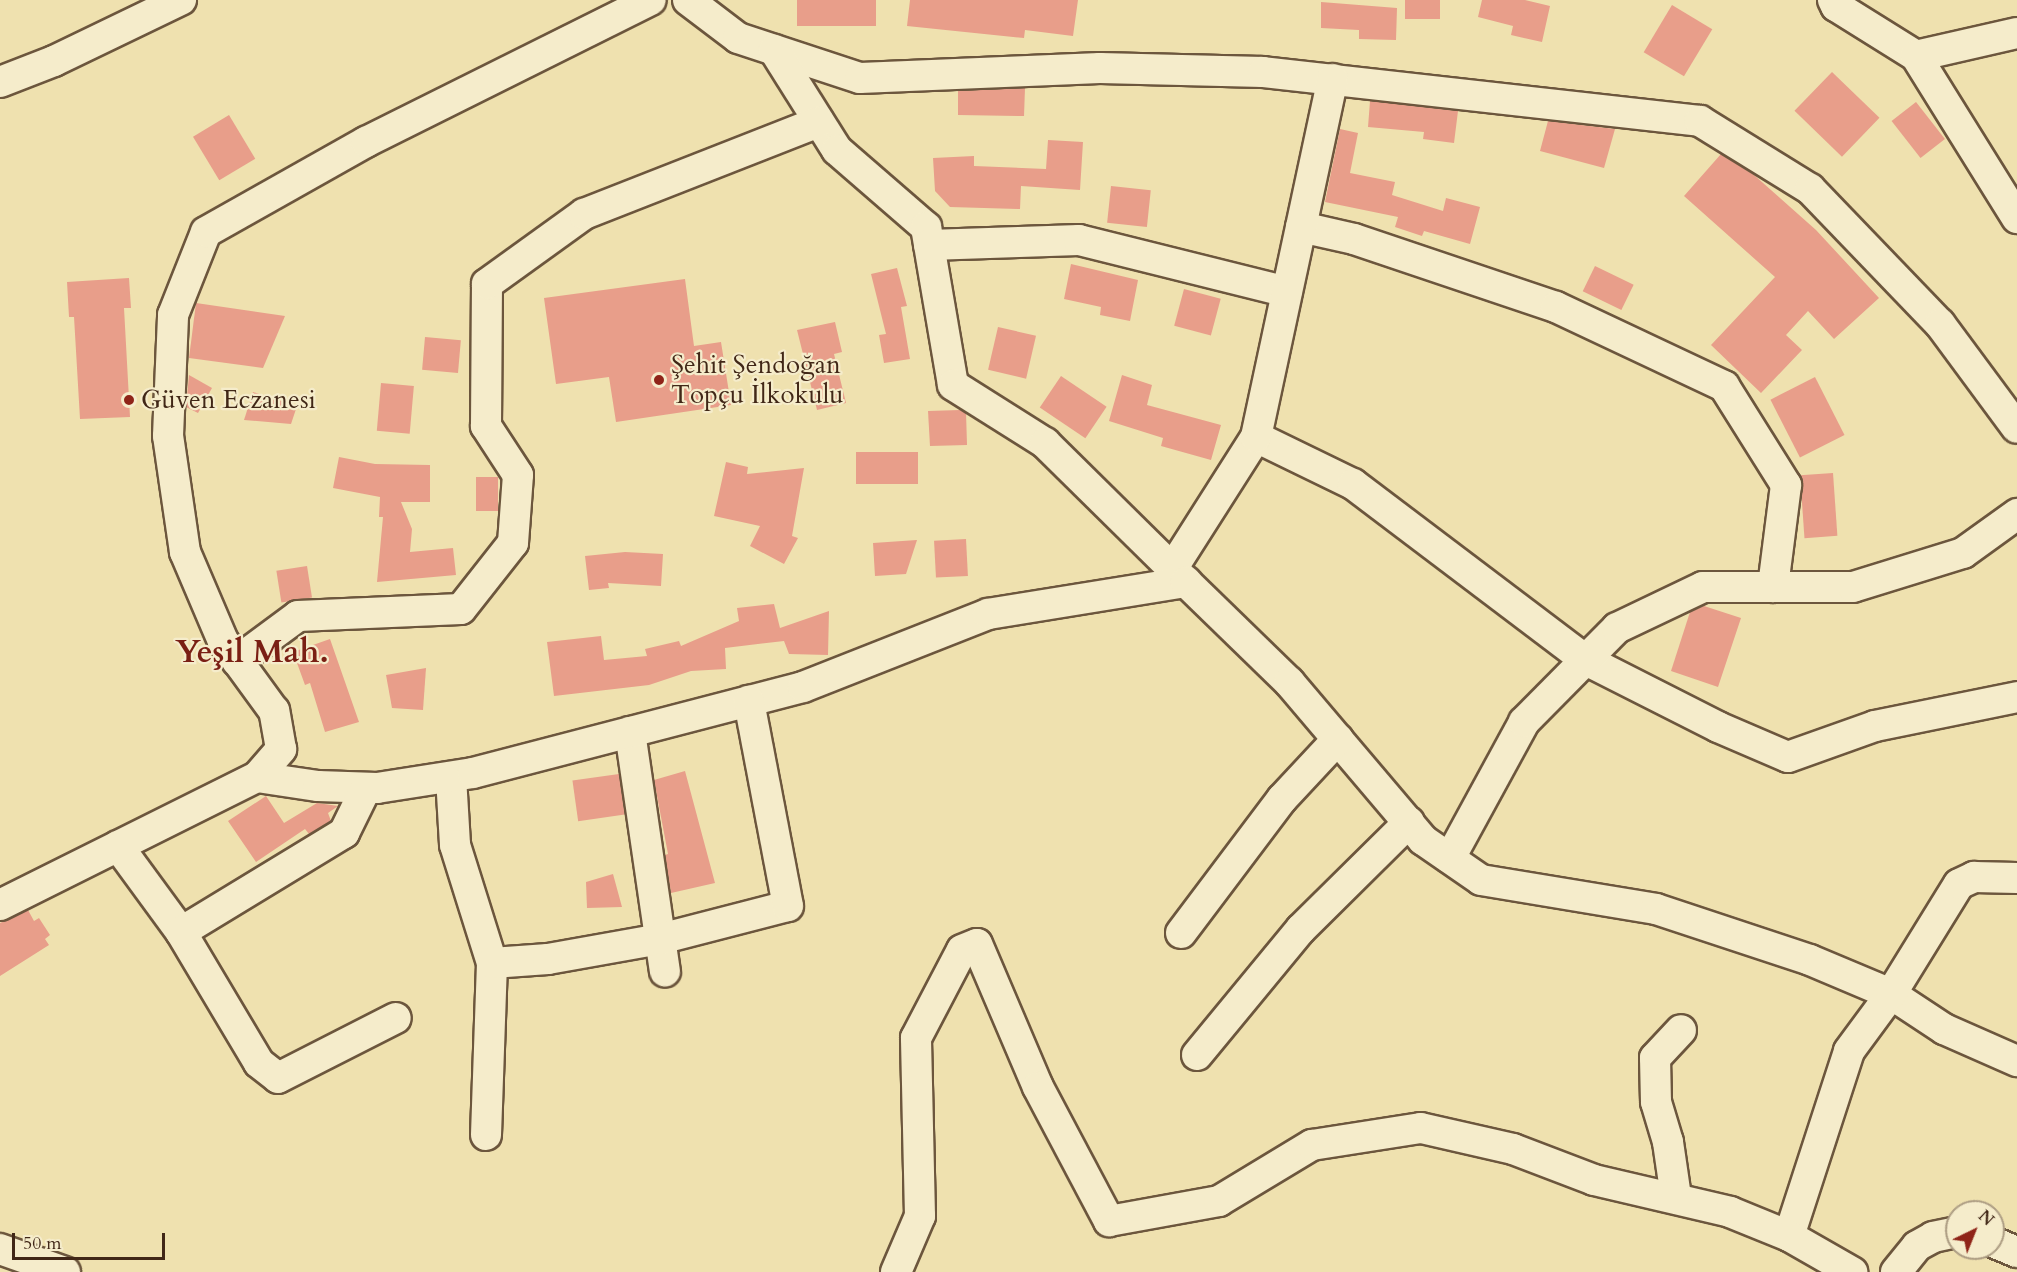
<!DOCTYPE html>
<html>
<head>
<meta charset="utf-8">
<style>
	body { margin:0 }
	#map { position:relative; width:2017px; height:1272px; overflow:hidden; background:#efe1af; font-family:Cardo,serif }
	div>[style] { position:absolute }
	[style*='--x'] { left:calc(var(--x)*1px); top:calc(var(--y)*1px); width:calc(var(--w)*1px); rotate:calc(var(--a)*1deg) }
	.building>* { inset:0; background:#e89e8a; transform-origin:0 0 }
	.roads { filter:drop-shadow(2px 0 #6c563d) drop-shadow(-2px 0 #6c563d) drop-shadow(0 2px #6c563d) drop-shadow(0 -2px #6c563d) }
	.minor>* { height:30px; margin:-15px; padding:0 15px; transform-origin:15px; border-radius:15px; background:#f5eccb }
	.dots>* { width:16px; height:16px; translate:-50% -50%; box-sizing:border-box; border:3px solid #f5eccb; border-radius:50% }
	span { translate:-50% -50%; white-space:nowrap; text-align:center; line-height:1.15; -webkit-text-stroke:4.5px #f5eccb; paint-order:stroke }
	.poi-label { font-size:26px; color:#412717 }
	.left { translate:0 -50%; text-align:left }
	.district-label { font-size:32px; color:#7a1f14; font-weight:700 }
	.north { position:absolute; left:1945px; top:1200px; width:60px; height:60px; box-sizing:border-box; background:#f5eccb; border:2px solid #ad9d83; border-radius:50%; rotate:43deg; font-size:16px; font-weight:700; line-height:24px; text-align:center; color:#412717 }
	.north::after { content:''; display:block; margin:auto; width:21px; height:27px; background:#8f2418; clip-path:polygon(50% 0,100% 100%,50% 72%,0 100%) }
	.scale { position:absolute; left:12px; top:1233px; width:153px; height:27px; box-sizing:border-box; border:3px solid #412717; border-top:0; padding-left:8px; font-size:18px; line-height:21px; white-space:nowrap; color:#412717; -webkit-text-stroke:4px #f5eccb; paint-order:stroke }
</style>
</head>
<body>
<div id="map">
	<div class="building">
		<div style="left:797px;top:0;width:79px;height:26px"></div>
		<div style="clip-path:polygon(910px 0,1078px 0,1073px 36px,1025px 30px,1024px 38px,907px 26px)"></div>
		<div style="left:1405px;top:0;width:35px;height:19px"></div>
		<div style="clip-path:polygon(1482px 0,1525px 0,1550px 6px,1542px 42px,1511px 35px,1513px 26px,1478px 17px)"></div>
		<div style="clip-path:polygon(1321px 2px,1397px 8px,1396px 40px,1359px 39px,1359px 30px,1321px 28px)"></div>
		<div style="left:1672px;top:5px;width:47px;height:55px;rotate:31deg"></div>
		<div style="left:1832px;top:72px;width:66px;height:54px;rotate:44deg"></div>
		<div style="clip-path:polygon(1025px 88px,1024px 116px,958px 115px,958px 91px)"></div>
		<div style="clip-path:polygon(1370px 101px,1458px 111px,1454px 143px,1423px 139px,1424px 132px,1368px 127px)"></div>
		<div style="left:1916px;top:102px;width:47px;height:31px;rotate:52deg"></div>
		<div style="left:229px;top:115px;width:51px;height:42px;rotate:59deg"></div>
		<div style="clip-path:polygon(1548px 121px,1615px 129px,1604px 168px,1540px 151px)"></div>
		<div style="clip-path:polygon(1340px 129px,1358px 133px,1350px 173px,1395px 182px,1392px 195px,1443px 211px,1446px 198px,1480px 207px,1470px 244px,1424px 231px,1422px 236px,1395px 227px,1398px 217px,1325px 202px)"></div>
		<div style="clip-path:polygon(1048px 140px,1083px 142px,1080px 190px,1021px 186px,1020px 209px,950px 207px,935px 191px,933px 158px,974px 156px,974px 166px,1046px 169px)"></div>
		<div style="clip-path:polygon(1721px 154px,1754px 175px,1816px 230px,1879px 298px,1834px 339px,1808px 311px,1786px 335px,1802px 350px,1761px 393px,1711px 345px,1775px 277px,1684px 196px)"></div>
		<div style="left:1111px;top:186px;width:40px;height:37px;rotate:6deg"></div>
		<div style="clip-path:polygon(1071px 264px,1138px 280px,1130px 321px,1100px 315px,1101px 307px,1064px 299px)"></div>
		<div style="left:1595px;top:266px;width:43px;height:28px;rotate:26deg"></div>
		<div style="clip-path:polygon(897px 268px,907px 306px,901px 307px,910px 359px,884px 363px,879px 335px,886px 334px,871px 274px)"></div>
		<div style="clip-path:polygon(129px 278px,131px 308px,124px 308px,130px 417px,80px 419px,74px 317px,69px 317px,67px 282px)"></div>
		<div style="clip-path:polygon(685px 279px,694px 346px,721px 342px,731px 405px,616px 422px,609px 377px,556px 384px,544px 298px)"></div>
		<div style="left:1184px;top:289px;width:38px;height:38px;rotate:15deg"></div>
		<div style="clip-path:polygon(196px 303px,285px 316px,263px 368px,189px 358px)"></div>
		<div style="clip-path:polygon(835px 322px,842px 352px,834px 354px,846px 403px,817px 410px,797px 330px)"></div>
		<div style="left:998px;top:327px;width:39px;height:44px;rotate:13deg"></div>
		<div style="left:425px;top:337px;width:36px;height:33px;rotate:5deg"></div>
		<div style="clip-path:polygon(189px 375px,212px 388px,198px 413px,186px 407px)"></div>
		<div style="clip-path:polygon(1122px 375px,1152px 385px,1147px 405px,1221px 425px,1211px 460px,1161px 446px,1163px 438px,1109px 421px)"></div>
		<div style="left:1061px;top:376px;width:55px;height:38px;rotate:34deg"></div>
		<div style="left:1815px;top:377px;width:65px;height:50px;rotate:63deg"></div>
		<div style="left:381px;top:383px;width:33px;height:48px;rotate:5deg"></div>
		<div style="clip-path:polygon(253px 392px,297px 406px,291px 424px,244px 420px)"></div>
		<div style="clip-path:polygon(960px 410px,966px 413px,967px 445px,930px 446px,928px 411px)"></div>
		<div style="left:856px;top:452px;width:62px;height:32px"></div>
		<div style="clip-path:polygon(339px 457px,375px 464px,430px 465px,430px 502px,401px 502px,412px 529px,410px 552px,453px 548px,456px 575px,377px 582px,383px 517px,379px 517px,380px 497px,333px 488px)"></div>
		<div style="clip-path:polygon(726px 462px,748px 467px,747px 474px,804px 468px,792px 536px,798px 538px,784px 564px,750px 546px,760px 526px,714px 516px)"></div>
		<div style="left:1833px;top:473px;width:63px;height:33px;rotate:86deg"></div>
		<div style="left:476px;top:477px;width:22px;height:34px"></div>
		<div style="left:966px;top:539px;width:37px;height:32px;rotate:87deg"></div>
		<div style="clip-path:polygon(917px 540px,906px 574px,875px 576px,873px 543px)"></div>
		<div style="clip-path:polygon(625px 552px,663px 554px,661px 586px,608px 583px,609px 588px,589px 590px,585px 556px)"></div>
		<div style="left:307px;top:566px;width:32px;height:31px;rotate:81deg"></div>
		<div style="clip-path:polygon(774px 604px,780px 628px,829px 611px,828px 655px,789px 654px,784px 641px,725px 648px,726px 669px,691px 671px,649px 685px,554px 696px,547px 642px,601px 636px,604px 660px,647px 656px,645px 649px,679px 641px,681px 646px,739px 621px,737px 608px)"></div>
		<div style="clip-path:polygon(1704px 606px,1741px 618px,1718px 687px,1671px 671px,1690px 612px)"></div>
		<div style="clip-path:polygon(330px 639px,359px 722px,325px 732px,310px 683px,305px 685px,293px 652px)"></div>
		<div style="clip-path:polygon(426px 668px,423px 710px,392px 708px,386px 675px)"></div>
		<div style="clip-path:polygon(685px 771px,715px 883px,671px 893px,665px 855px,668px 854px,654px 780px)"></div>
		<div style="left:619px;top:774px;width:41px;height:47px;rotate:82deg"></div>
		<div style="clip-path:polygon(266px 796px,284px 823px,317px 803px,338px 806px,328px 813px,331px 821px,309px 834px,305px 829px,256px 862px,228px 821px)"></div>
		<div style="clip-path:polygon(613px 874px,622px 907px,587px 908px,586px 882px)"></div>
		<div style="clip-path:polygon(28px 910px,34px 921px,39px 918px,50px 935px,45px 939px,49px 945px,0 976px,0 923px)"></div>
	</div>
	<div class="roads">
		<div class="minor">
			<div style="--x:688;--y:0;--w:63;--a:37.2"></div>
			<div style="--x:738;--y:38;--w:128;--a:18.2"></div>
			<div style="--x:860;--y:78;--w:240;--a:-2.4"></div>
			<div style="--x:1100;--y:68;--w:163;--a:1.4"></div>
			<div style="--x:1263;--y:72;--w:440;--a:6.4"></div>
			<div style="--x:1700;--y:121;--w:129;--a:31.7"></div>
			<div style="--x:1810;--y:189;--w:187;--a:46.1"></div>
			<div style="--x:1940;--y:324;--w:129;--a:53.5"></div>
			<div style="--x:1833;--y:0;--w:7;--a:63"></div>
			<div style="--x:1836;--y:6;--w:94;--a:32"></div>
			<div style="--x:1916;--y:56;--w:191;--a:58.1"></div>
			<div style="--x:774;--y:50;--w:118;--a:57.8"></div>
			<div style="--x:837;--y:150;--w:118;--a:40.9"></div>
			<div style="--x:926;--y:227;--w:160;--a:80.3"></div>
			<div style="--x:953;--y:385;--w:109;--a:32.2"></div>
			<div style="--x:1045;--y:443;--w:198;--a:44.6"></div>
			<div style="--x:1916;--y:56;--w:104;--a:-12.8"></div>
			<div style="--x:0;--y:82;--w:58;--a:-21.3"></div>
			<div style="--x:54;--y:61;--w:141;--a:-25.7"></div>
			<div style="--x:1301;--y:227;--w:54;--a:12.8"></div>
			<div style="--x:1354;--y:239;--w:213;--a:18.6"></div>
			<div style="--x:1556;--y:307;--w:186;--a:25.2"></div>
			<div style="--x:1724;--y:386;--w:117;--a:57.9"></div>
			<div style="--x:1786;--y:485;--w:103;--a:97.3"></div>
			<div style="--x:929;--y:245;--w:150;--a:-1.9"></div>
			<div style="--x:1079;--y:240;--w:214;--a:14"></div>
			<div style="--x:1256;--y:437;--w:108;--a:25.9"></div>
			<div style="--x:1353;--y:484;--w:292;--a:37.1"></div>
			<div style="--x:1586;--y:660;--w:148;--a:26.9"></div>
			<div style="--x:1718;--y:727;--w:76;--a:23.2"></div>
			<div style="--x:1788;--y:757;--w:92;--a:-19.6"></div>
			<div style="--x:1875;--y:726;--w:145;--a:-11.5"></div>
			<div style="--x:1172;--y:569;--w:156;--a:-57.5"></div>
			<div style="--x:1256;--y:437;--w:366;--a:-77.9"></div>
			<div style="--x:237;--y:661;--w:76;--a:-36.4"></div>
			<div style="--x:298;--y:616;--w:163;--a:-2.5"></div>
			<div style="--x:461;--y:609;--w:84;--a:-51.8"></div>
			<div style="--x:513;--y:543;--w:68;--a:-85.8"></div>
			<div style="--x:518;--y:475;--w:59;--a:-123.1"></div>
			<div style="--x:486;--y:426;--w:142;--a:-89.6"></div>
			<div style="--x:487;--y:284;--w:120;--a:-35.8"></div>
			<div style="--x:584;--y:214;--w:252;--a:-21.4"></div>
			<div style="--x:630;--y:732;--w:242;--a:81.7"></div>
			<div style="--x:257;--y:777;--w:37;--a:-49"></div>
			<div style="--x:281;--y:749;--w:39;--a:-100"></div>
			<div style="--x:274;--y:711;--w:87;--a:-126.1"></div>
			<div style="--x:223;--y:641;--w:97;--a:-113.1"></div>
			<div style="--x:185;--y:552;--w:117;--a:-98.3"></div>
			<div style="--x:168;--y:436;--w:121;--a:-87.6"></div>
			<div style="--x:173;--y:315;--w:89;--a:-68.3"></div>
			<div style="--x:206;--y:232;--w:184;--a:-29.4"></div>
			<div style="--x:366;--y:142;--w:318;--a:-26.5"></div>
			<div style="--x:451;--y:777;--w:68;--a:86.6"></div>
			<div style="--x:455;--y:845;--w:124;--a:72.6"></div>
			<div style="--x:492;--y:963;--w:172;--a:92"></div>
			<div style="--x:118;--y:846;--w:107;--a:53.8"></div>
			<div style="--x:181;--y:932;--w:152;--a:59.2"></div>
			<div style="--x:259;--y:1063;--w:24;--a:38"></div>
			<div style="--x:278;--y:1078;--w:132;--a:-27"></div>
			<div style="--x:1450;--y:858;--w:155;--a:-61.4"></div>
			<div style="--x:1524;--y:722;--w:132;--a:-45.3"></div>
			<div style="--x:1617;--y:628;--w:95;--a:-25.5"></div>
			<div style="--x:1703;--y:587;--w:150;--a:0"></div>
			<div style="--x:1853;--y:587;--w:115;--a:-17.2"></div>
			<div style="--x:1963;--y:553;--w:67;--a:-35.8"></div>
			<div style="--x:0;--y:905;--w:287;--a:-26.5"></div>
			<div style="--x:257;--y:777;--w:62;--a:8.4"></div>
			<div style="--x:318;--y:786;--w:59;--a:1.9"></div>
			<div style="--x:377;--y:788;--w:97;--a:-8.9"></div>
			<div style="--x:473;--y:773;--w:341;--a:-14.6"></div>
			<div style="--x:803;--y:687;--w:199;--a:-21.5"></div>
			<div style="--x:988;--y:614;--w:201;--a:-9.2"></div>
			<div style="--x:1186;--y:582;--w:144;--a:44.2"></div>
			<div style="--x:1289;--y:682;--w:207;--a:49.7"></div>
			<div style="--x:1423;--y:840;--w:70;--a:34.6"></div>
			<div style="--x:1481;--y:880;--w:177;--a:9.4"></div>
			<div style="--x:1656;--y:909;--w:162;--a:18.3"></div>
			<div style="--x:1810;--y:960;--w:88;--a:22.8"></div>
			<div style="--x:1891;--y:994;--w:64;--a:33.4"></div>
			<div style="--x:1944;--y:1029;--w:80;--a:23.7"></div>
			<div style="--x:181;--y:932;--w:191;--a:-31.3"></div>
			<div style="--x:344;--y:833;--w:50;--a:-63.9"></div>
			<div style="--x:1181;--y:933;--w:168;--a:-53"></div>
			<div style="--x:1282;--y:799;--w:82;--a:-47"></div>
			<div style="--x:492;--y:963;--w:56;--a:-4.1"></div>
			<div style="--x:548;--y:959;--w:114;--a:-10.1"></div>
			<div style="--x:660;--y:939;--w:132;--a:-14.5"></div>
			<div style="--x:788;--y:906;--w:209;--a:-100.8"></div>
			<div style="--x:1197;--y:1055;--w:163;--a:-50.5"></div>
			<div style="--x:1301;--y:929;--w:152;--a:-44.7"></div>
			<div style="--x:1676;--y:1197;--w:56;--a:-98.3"></div>
			<div style="--x:1668;--y:1142;--w:42;--a:-106.7"></div>
			<div style="--x:1656;--y:1102;--w:44;--a:-91.3"></div>
			<div style="--x:1655;--y:1058;--w:38;--a:-47"></div>
			<div style="--x:1789;--y:1236;--w:194;--a:-72"></div>
			<div style="--x:1849;--y:1051;--w:71;--a:-53.6"></div>
			<div style="--x:1891;--y:994;--w:129;--a:-58.3"></div>
			<div style="--x:1959;--y:884;--w:17;--a:-25"></div>
			<div style="--x:1974;--y:877;--w:43;--a:1.3"></div>
			<div style="--x:1993;--y:1242;--w:26;--a:23"></div>
			<div style="--x:0;--y:1249;--w:69;--a:19.5"></div>
			<div style="--x:896;--y:1272;--w:61;--a:-66.8"></div>
			<div style="--x:920;--y:1216;--w:178;--a:-91.3"></div>
			<div style="--x:916;--y:1038;--w:99;--a:-62.4"></div>
			<div style="--x:962;--y:950;--w:16;--a:-22"></div>
			<div style="--x:977;--y:944;--w:155;--a:66.9"></div>
			<div style="--x:1038;--y:1087;--w:152;--a:62.1"></div>
			<div style="--x:1109;--y:1221;--w:112;--a:-10.3"></div>
			<div style="--x:1219;--y:1201;--w:109;--a:-31.1"></div>
			<div style="--x:1312;--y:1145;--w:110;--a:-8.9"></div>
			<div style="--x:1421;--y:1128;--w:94;--a:12.9"></div>
			<div style="--x:1513;--y:1149;--w:87;--a:20.9"></div>
			<div style="--x:1594;--y:1180;--w:140;--a:13.2"></div>
			<div style="--x:1730;--y:1212;--w:64;--a:22.1"></div>
			<div style="--x:1789;--y:1236;--w:73;--a:29.7"></div>
			<div style="--x:1896;--y:1272;--w:33;--a:-51"></div>
			<div style="--x:1917;--y:1246;--w:18;--a:-29"></div>
			<div style="--x:1933;--y:1237;--w:25;--a:-12"></div>
		</div>
	</div>
	<div class="dots">
		<div style="left:659px;top:380px;background:#8f2418"></div>
		<div style="left:129px;top:400px;background:#8f2418"></div>
	</div>
	<div class="poi-label">
		<span class="left" style="left:671px;top:380px">Şehit Şendoğan<br>Topçu İlkokulu</span>
		<span class="left" style="left:141px;top:400px">Güven Eczanesi</span>
	</div>
	<div class="district-label">
		<span style="left:252px;top:652px">Yeşil Mah.</span>
	</div>
	<div class="north">N</div>
	<div class="scale">50 m</div>
</div>
</body>
</html>
